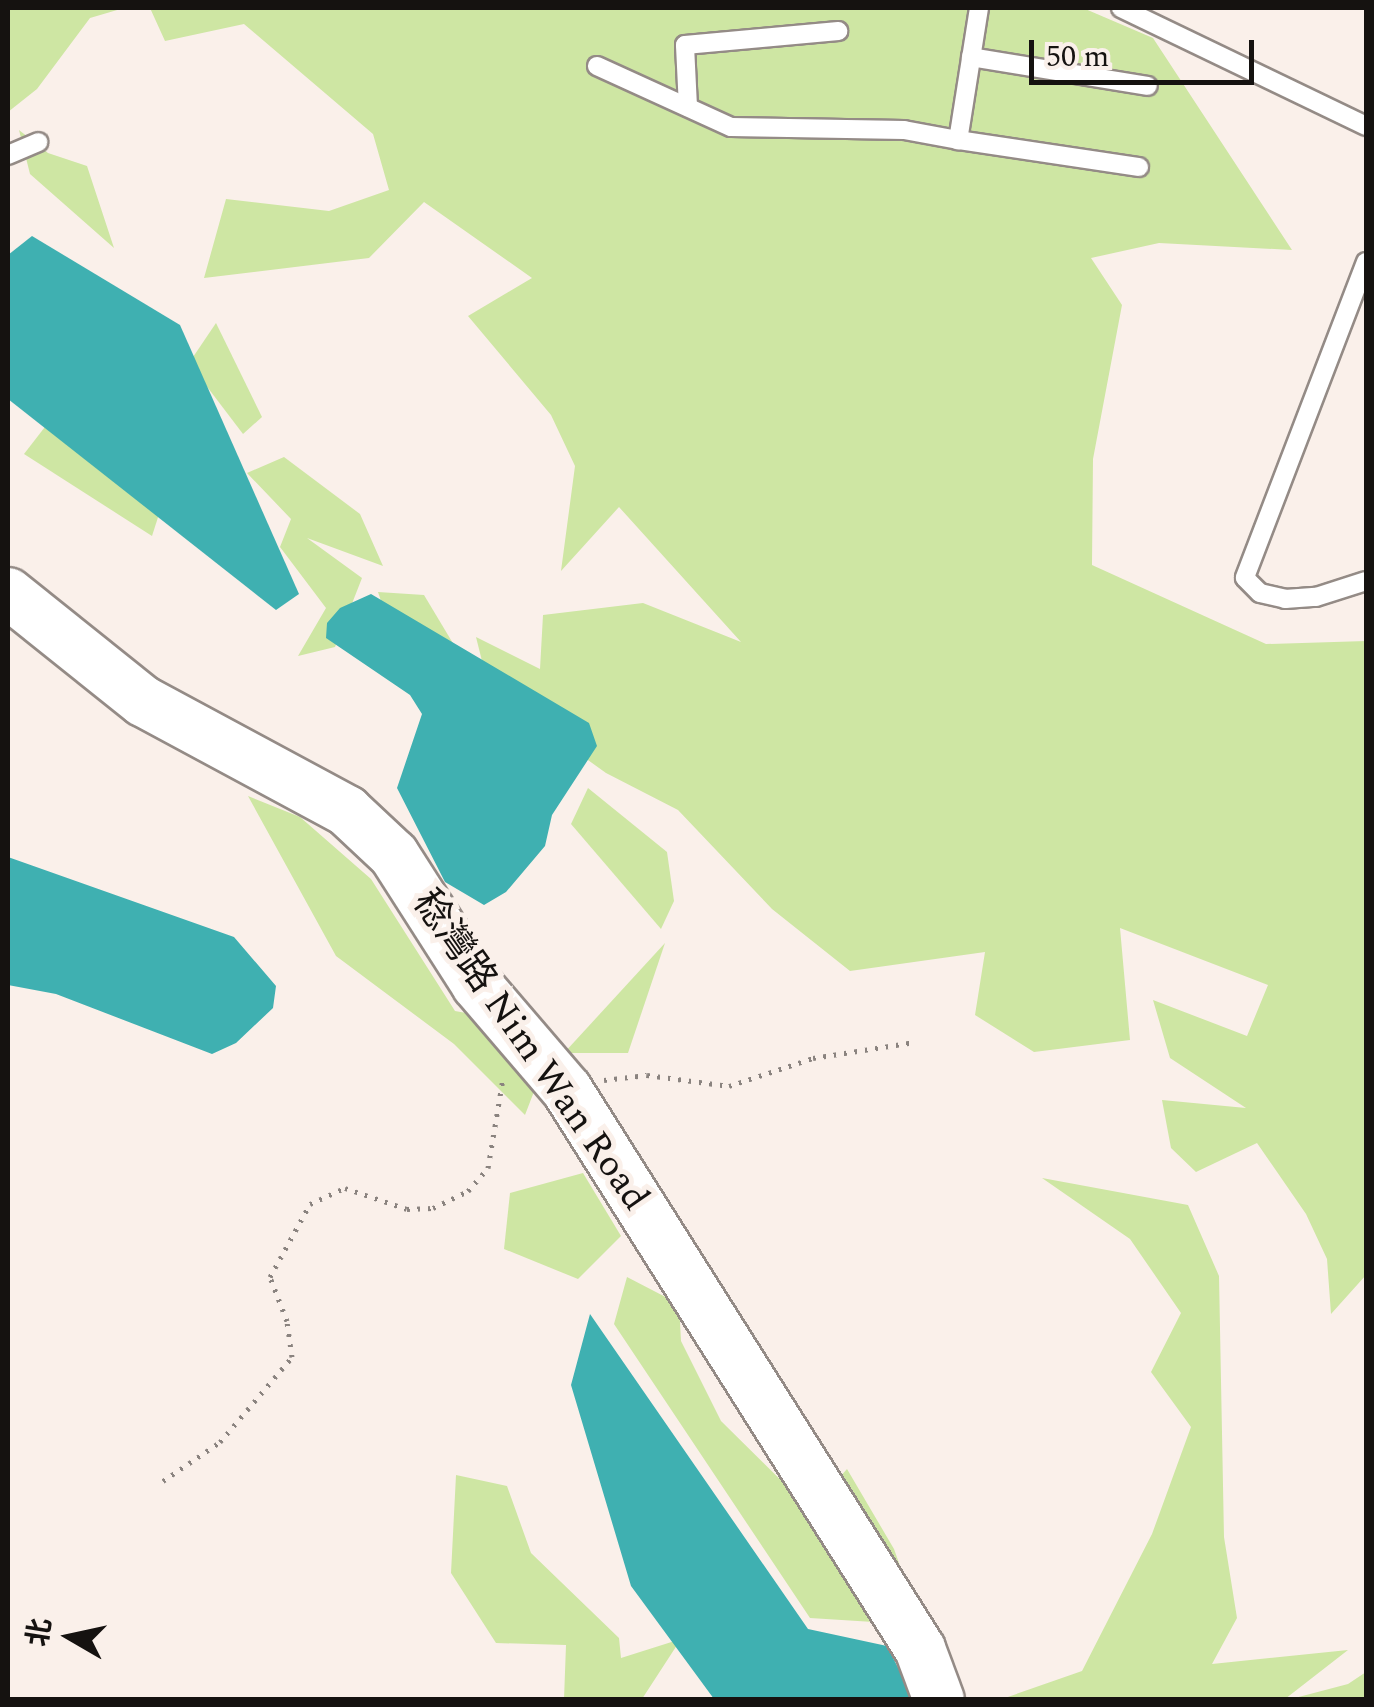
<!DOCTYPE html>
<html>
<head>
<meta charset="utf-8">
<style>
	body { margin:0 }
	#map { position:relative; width:1374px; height:1707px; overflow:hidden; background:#faf0ea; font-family:Spectral,"Noto Sans SC",serif }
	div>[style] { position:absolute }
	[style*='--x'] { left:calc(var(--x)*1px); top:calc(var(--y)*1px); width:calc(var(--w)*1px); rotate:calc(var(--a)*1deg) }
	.green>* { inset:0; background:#cee6a3 }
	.water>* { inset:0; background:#3fb0b1 }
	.path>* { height:5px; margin-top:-2.5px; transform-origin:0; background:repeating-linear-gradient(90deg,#8a837f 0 2.5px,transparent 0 10.5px) }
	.roads { filter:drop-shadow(2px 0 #948b86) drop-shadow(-2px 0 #948b86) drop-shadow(0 2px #948b86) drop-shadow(0 -2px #948b86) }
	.lane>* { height:18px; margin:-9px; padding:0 9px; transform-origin:9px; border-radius:9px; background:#fff }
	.secondary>* { height:50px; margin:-25px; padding:0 25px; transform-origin:25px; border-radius:25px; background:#fff }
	span { translate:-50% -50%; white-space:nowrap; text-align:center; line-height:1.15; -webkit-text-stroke:10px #faf0ea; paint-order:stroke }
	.street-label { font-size:38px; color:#151210 }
	.frame { position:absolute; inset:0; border:10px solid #151210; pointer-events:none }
	.north { position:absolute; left:20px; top:1587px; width:100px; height:100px; -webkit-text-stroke:8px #faf0ea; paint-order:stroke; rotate:279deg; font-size:28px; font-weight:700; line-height:40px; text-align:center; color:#151210 }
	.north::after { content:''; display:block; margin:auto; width:35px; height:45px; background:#151210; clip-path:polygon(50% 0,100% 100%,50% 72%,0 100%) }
	.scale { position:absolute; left:1029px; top:40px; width:225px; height:45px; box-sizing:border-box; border:5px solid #151210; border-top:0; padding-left:12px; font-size:30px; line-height:35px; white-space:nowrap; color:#151210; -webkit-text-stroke:8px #faf0ea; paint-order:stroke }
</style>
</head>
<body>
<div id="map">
	<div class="green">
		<div style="clip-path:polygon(8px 8px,124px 8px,90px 18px,37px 89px,8px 112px)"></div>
		<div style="clip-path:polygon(150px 8px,1083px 8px,1153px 38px,1292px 250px,1159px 243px,1091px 258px,1122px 305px,1093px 459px,1092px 565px,1266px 644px,1366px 641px,1366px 1275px,1331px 1314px,1327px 1259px,1306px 1214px,1257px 1143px,1196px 1172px,1171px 1148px,1162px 1100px,1246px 1108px,1170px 1058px,1153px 1000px,1247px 1036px,1268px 985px,1120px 928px,1130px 1040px,1034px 1052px,975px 1015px,985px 952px,850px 971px,772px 909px,678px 810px,606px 773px,489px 689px,476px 637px,540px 669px,543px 615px,643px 603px,741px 642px,619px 507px,561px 571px,575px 466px,551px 415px,468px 316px,532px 278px,424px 202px,369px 258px,204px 278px,226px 199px,329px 211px,389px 190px,373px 134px,244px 24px,165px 41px)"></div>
		<div style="clip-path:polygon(19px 130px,48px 153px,87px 166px,114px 248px,30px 174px)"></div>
		<div style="clip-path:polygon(216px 323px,262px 417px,243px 434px,189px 363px)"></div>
		<div style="clip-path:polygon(48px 423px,160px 511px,152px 536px,24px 454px)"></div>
		<div style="clip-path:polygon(284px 457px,360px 514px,383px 566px,307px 538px,362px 578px,335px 647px,298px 656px,326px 608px,280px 547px,291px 519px,247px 473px)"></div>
		<div style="clip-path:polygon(378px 592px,424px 595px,457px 650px,404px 669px)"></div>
		<div style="clip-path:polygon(588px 788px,667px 852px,674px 901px,661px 929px,571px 824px)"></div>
		<div style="clip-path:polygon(248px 796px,300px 817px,371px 879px,455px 1011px,477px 1015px,540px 1076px,525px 1115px,454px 1044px,336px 956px)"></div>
		<div style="clip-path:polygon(665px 943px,628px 1053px,564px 1053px)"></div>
		<div style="clip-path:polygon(583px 1173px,621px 1236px,578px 1279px,504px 1249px,510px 1193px)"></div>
		<div style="clip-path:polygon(1042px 1178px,1188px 1205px,1219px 1276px,1224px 1537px,1237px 1618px,1212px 1664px,1348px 1650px,1285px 1699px,1002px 1699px,1082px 1671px,1152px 1534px,1191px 1427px,1151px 1372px,1181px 1313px,1130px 1239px)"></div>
		<div style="clip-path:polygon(627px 1277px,679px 1304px,681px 1341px,721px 1421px,811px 1510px,847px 1469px,894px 1549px,921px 1625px,810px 1618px,614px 1324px)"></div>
		<div style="clip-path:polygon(456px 1475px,507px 1486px,531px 1553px,619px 1638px,621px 1658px,681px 1639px,642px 1699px,564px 1699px,566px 1645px,496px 1643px,451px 1573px)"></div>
		<div style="clip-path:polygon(1366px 1672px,1366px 1699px,1291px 1699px,1348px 1684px)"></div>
	</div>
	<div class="water">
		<div style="clip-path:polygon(32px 236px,180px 325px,299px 594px,276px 610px,8px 399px,8px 255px)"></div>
		<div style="clip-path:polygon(371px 594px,589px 723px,597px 746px,552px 815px,545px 846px,506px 892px,484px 905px,445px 882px,397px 788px,422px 714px,410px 695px,326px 638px,327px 623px,340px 608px)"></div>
		<div style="clip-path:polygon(8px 857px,234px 937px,276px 986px,273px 1008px,236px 1043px,212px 1054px,56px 994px,8px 985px)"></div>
		<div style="clip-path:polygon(590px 1314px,808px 1629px,887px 1646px,914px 1699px,714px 1699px,631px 1586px,571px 1385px)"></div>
	</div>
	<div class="path">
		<div style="--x:604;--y:1080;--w:43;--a:-6.6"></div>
		<div style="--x:647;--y:1075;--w:83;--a:7.6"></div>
		<div style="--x:729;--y:1086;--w:89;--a:-18.4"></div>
		<div style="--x:813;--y:1058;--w:103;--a:-8.9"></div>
		<div style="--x:163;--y:1481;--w:69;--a:-34.4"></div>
		<div style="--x:220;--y:1442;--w:111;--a:-49.7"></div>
		<div style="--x:292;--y:1357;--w:36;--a:-98"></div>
		<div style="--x:287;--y:1321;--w:47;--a:-111.1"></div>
		<div style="--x:270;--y:1277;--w:83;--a:-61.3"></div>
		<div style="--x:310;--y:1204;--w:38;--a:-25"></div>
		<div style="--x:345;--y:1188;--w:65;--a:18.7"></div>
		<div style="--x:407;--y:1209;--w:26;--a:-2"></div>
		<div style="--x:433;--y:1208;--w:39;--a:-26"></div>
		<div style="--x:468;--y:1191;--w:30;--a:-49"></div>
		<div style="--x:488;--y:1168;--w:91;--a:-80.5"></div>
	</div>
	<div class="roads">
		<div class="lane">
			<div style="--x:979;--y:8;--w:134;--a:99"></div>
			<div style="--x:958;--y:140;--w:183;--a:8.5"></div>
			<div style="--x:1121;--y:8;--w:272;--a:25.7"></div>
			<div style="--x:971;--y:57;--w:179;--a:9.3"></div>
			<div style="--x:597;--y:66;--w:147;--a:24.5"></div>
			<div style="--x:731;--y:127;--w:173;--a:1"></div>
			<div style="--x:904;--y:130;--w:55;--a:10.5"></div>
			<div style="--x:688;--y:107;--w:62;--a:-92.8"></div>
			<div style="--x:685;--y:45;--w:154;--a:-5.2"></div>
			<div style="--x:8;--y:155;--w:33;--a:-23"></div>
			<div style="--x:1366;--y:262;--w:338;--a:111"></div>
			<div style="--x:1245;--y:578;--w:21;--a:45"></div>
			<div style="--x:1260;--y:593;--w:26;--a:13"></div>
			<div style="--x:1285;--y:599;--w:31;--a:-4"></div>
			<div style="--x:1316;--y:597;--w:52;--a:-17.7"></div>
		</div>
		<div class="secondary">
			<div style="--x:8;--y:593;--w:173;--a:38.7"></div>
			<div style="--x:143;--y:701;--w:232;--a:28.3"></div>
			<div style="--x:347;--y:811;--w:64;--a:43.1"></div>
			<div style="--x:394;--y:855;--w:154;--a:57.4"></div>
			<div style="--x:477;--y:985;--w:138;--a:49.4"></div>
			<div style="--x:567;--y:1090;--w:661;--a:57.73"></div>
			<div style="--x:920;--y:1649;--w:54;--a:69.6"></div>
		</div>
	</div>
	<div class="street-label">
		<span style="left:530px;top:1051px;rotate:55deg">稔灣路 Nim Wan Road</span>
	</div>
	<div class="frame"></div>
	<div class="north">北</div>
	<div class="scale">50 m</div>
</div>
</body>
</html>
